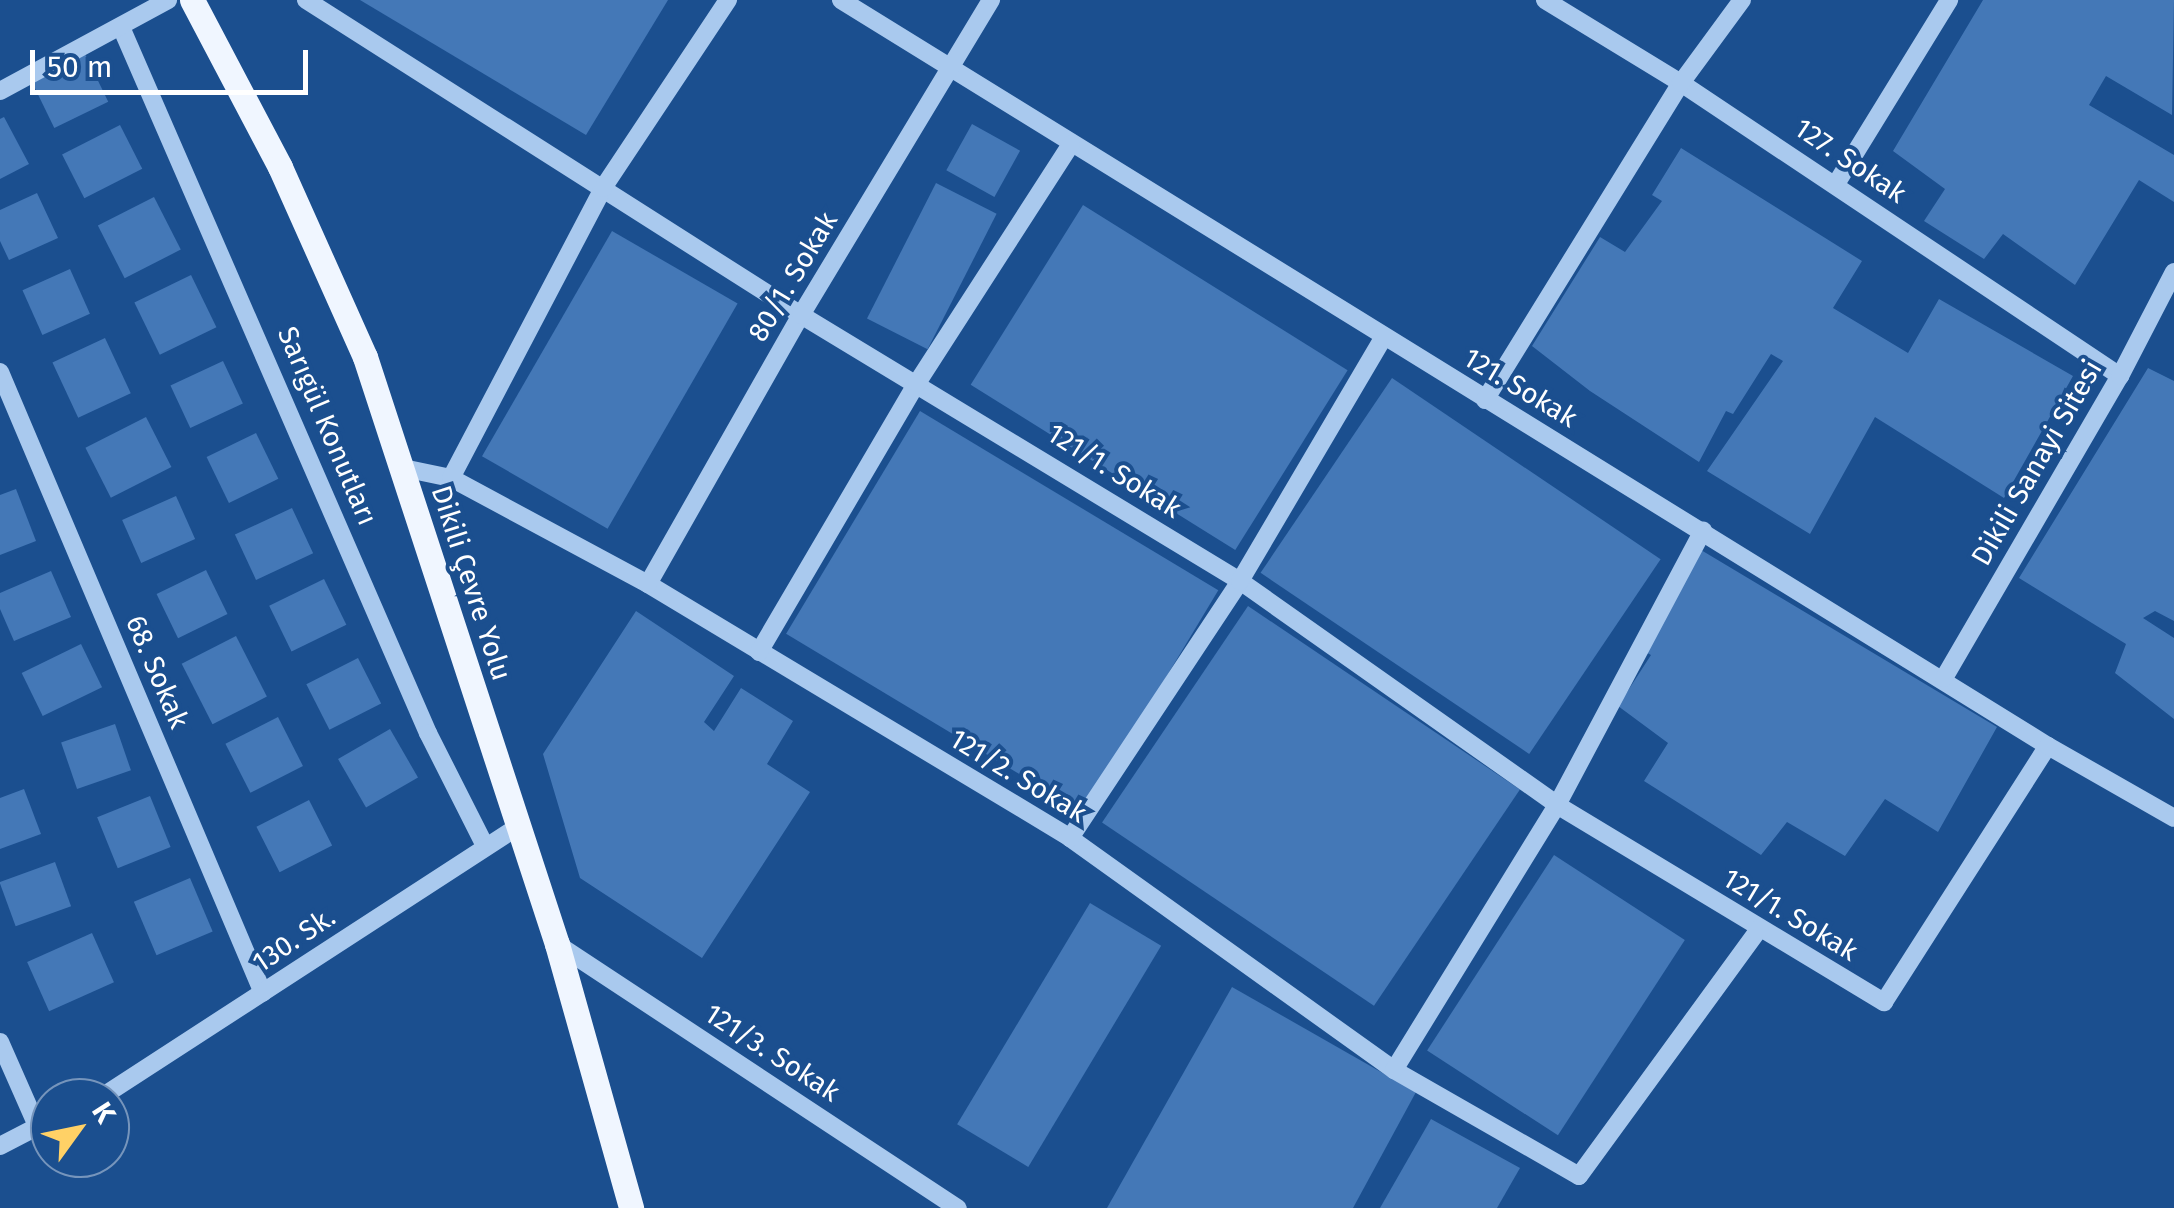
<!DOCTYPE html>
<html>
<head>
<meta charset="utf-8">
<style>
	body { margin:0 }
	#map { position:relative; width:2174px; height:1208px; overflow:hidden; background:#1b4f8f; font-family:"Fira Sans",sans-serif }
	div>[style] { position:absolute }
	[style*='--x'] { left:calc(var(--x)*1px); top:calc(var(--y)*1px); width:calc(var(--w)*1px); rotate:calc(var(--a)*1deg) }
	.building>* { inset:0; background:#4478b7; transform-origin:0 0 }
	.minor>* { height:18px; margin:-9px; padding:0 9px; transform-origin:9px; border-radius:9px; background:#a9c9ee }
	.major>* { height:25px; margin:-12.5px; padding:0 12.5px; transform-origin:12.5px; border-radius:12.5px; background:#f0f6ff }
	span { translate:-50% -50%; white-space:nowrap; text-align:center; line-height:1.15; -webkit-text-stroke:8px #1b4f8f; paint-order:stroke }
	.street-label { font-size:28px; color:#fff }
	.north { position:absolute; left:30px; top:1078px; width:100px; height:100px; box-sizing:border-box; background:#1b4f8f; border:2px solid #7695bc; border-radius:50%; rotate:57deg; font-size:28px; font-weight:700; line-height:40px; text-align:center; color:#fff }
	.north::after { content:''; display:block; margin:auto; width:35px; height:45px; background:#ffd166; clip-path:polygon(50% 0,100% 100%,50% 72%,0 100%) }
	.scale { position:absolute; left:30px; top:50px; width:278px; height:45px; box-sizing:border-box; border:5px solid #fff; border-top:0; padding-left:12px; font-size:30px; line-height:35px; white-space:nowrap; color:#fff; -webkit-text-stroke:8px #1b4f8f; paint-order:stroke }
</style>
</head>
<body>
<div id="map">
	<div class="building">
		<div style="clip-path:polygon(360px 0,668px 0,586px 135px)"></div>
		<div style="clip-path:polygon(1983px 0,2174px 0,2172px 115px,2106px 76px,2089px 105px,2174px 155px,2174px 202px,2139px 180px,2075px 285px,2003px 234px,1984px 259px,1924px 221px,1945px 189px,1893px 151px)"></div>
		<div style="left:85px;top:54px;width:53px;height:60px;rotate:64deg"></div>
		<div style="clip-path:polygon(4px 117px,29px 164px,0 179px,0 119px)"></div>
		<div style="left:972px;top:124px;width:55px;height:53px;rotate:29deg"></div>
		<div style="left:120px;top:125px;width:49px;height:65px;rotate:63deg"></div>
		<div style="clip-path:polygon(1681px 148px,1862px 261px,1833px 308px,1908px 353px,1939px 299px,2073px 376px,2004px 498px,1875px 417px,1810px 534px,1707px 471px,1783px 361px,1771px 354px,1733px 414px,1726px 411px,1699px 462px,1590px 391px,1532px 346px,1600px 237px,1625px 252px,1662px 201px,1652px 195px)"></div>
		<div style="left:936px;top:183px;width:68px;height:152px;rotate:27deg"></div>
		<div style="clip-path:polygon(37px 193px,58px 238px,9px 260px,0 241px,0 210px)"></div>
		<div style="left:154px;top:197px;width:59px;height:63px;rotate:63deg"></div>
		<div style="left:1083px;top:205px;width:312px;height:212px;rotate:32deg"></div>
		<div style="left:612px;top:231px;width:145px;height:260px;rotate:30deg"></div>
		<div style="left:70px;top:269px;width:49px;height:52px;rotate:66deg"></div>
		<div style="left:191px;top:275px;width:58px;height:63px;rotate:64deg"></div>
		<div style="left:105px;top:338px;width:61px;height:58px;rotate:65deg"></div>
		<div style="left:223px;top:361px;width:47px;height:58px;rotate:65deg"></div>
		<div style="clip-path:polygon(2148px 368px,2174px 381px,2174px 621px,2155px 611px,2143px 618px,2174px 638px,2174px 719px,2115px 673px,2126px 644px,2019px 578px)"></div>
		<div style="left:1392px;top:378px;width:324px;height:235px;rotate:34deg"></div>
		<div style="left:920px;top:411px;width:348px;height:260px;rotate:31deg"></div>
		<div style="left:146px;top:417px;width:56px;height:68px;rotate:63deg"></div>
		<div style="left:256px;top:433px;width:51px;height:55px;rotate:64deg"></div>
		<div style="clip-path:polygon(16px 489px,36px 541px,0 555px,0 495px)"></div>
		<div style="left:176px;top:496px;width:47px;height:59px;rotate:66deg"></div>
		<div style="left:292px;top:508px;width:50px;height:63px;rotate:65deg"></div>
		<div style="clip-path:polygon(1701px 550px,1997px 727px,1938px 832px,1885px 799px,1845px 856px,1787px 822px,1761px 855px,1644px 781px,1668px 743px,1618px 706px,1651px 655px,1640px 649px)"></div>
		<div style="left:206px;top:570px;width:49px;height:55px;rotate:64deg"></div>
		<div style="clip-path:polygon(51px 571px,71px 617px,14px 641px,0 609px,0 593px)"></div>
		<div style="left:324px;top:579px;width:51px;height:61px;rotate:64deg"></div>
		<div style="left:1248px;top:606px;width:328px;height:261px;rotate:34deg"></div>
		<div style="clip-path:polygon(636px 611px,734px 676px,704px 722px,714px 731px,741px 688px,793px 721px,767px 764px,810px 792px,702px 958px,580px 878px,543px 754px)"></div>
		<div style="left:236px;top:636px;width:68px;height:61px;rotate:63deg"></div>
		<div style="left:81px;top:644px;width:48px;height:66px;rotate:64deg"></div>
		<div style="left:358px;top:658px;width:51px;height:58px;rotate:63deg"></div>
		<div style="left:278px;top:717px;width:55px;height:59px;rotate:63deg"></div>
		<div style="left:115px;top:724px;width:49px;height:57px;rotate:71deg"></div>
		<div style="left:390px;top:729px;width:56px;height:60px;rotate:60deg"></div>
		<div style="clip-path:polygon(24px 789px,41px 834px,0 849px,0 798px)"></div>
		<div style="left:150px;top:796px;width:55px;height:57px;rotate:68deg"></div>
		<div style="left:309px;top:800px;width:51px;height:59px;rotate:63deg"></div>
		<div style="left:1554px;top:855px;width:156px;height:233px;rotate:33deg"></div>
		<div style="left:55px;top:862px;width:47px;height:59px;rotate:70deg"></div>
		<div style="left:190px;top:878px;width:58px;height:61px;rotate:67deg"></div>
		<div style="left:1090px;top:903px;width:83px;height:258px;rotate:31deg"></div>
		<div style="left:92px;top:933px;width:54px;height:71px;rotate:66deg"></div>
		<div style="clip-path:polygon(1232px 987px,1416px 1092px,1353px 1208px,1107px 1208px)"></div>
		<div style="clip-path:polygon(1431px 1119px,1520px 1168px,1497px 1208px,1380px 1208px)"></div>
	</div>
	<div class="minor">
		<div style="--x:306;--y:0;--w:587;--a:32.47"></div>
		<div style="--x:801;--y:315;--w:513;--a:31.21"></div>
		<div style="--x:1240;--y:581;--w:388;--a:35.2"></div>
		<div style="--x:1557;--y:805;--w:382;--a:31.1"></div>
		<div style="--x:1884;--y:1002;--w:304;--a:-57.4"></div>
		<div style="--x:841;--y:0;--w:1419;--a:31.72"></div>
		<div style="--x:2048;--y:746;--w:145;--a:29.7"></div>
		<div style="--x:1545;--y:0;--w:159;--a:31.4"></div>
		<div style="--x:1681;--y:83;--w:528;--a:33.72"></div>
		<div style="--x:121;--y:27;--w:770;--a:66.5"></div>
		<div style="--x:428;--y:733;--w:127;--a:63.2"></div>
		<div style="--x:0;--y:91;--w:191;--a:-28.4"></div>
		<div style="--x:1836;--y:184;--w:216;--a:-58.4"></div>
		<div style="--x:0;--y:372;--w:674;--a:67.05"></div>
		<div style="--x:1485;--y:400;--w:373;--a:-58.3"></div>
		<div style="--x:1681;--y:83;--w:103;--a:-53.7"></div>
		<div style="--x:403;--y:468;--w:49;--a:11.8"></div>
		<div style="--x:451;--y:478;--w:224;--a:28.3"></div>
		<div style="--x:648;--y:584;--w:493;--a:31"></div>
		<div style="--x:1070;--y:838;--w:398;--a:35.6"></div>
		<div style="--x:1394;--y:1070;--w:213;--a:29.8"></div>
		<div style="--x:1579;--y:1176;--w:306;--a:-53.9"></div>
		<div style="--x:451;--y:478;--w:327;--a:-62.3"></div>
		<div style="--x:603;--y:188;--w:226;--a:-56.4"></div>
		<div style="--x:648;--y:584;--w:309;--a:-60.4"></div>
		<div style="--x:801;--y:315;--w:368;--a:-58.9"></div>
		<div style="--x:759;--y:652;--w:312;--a:-59.6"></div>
		<div style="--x:917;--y:383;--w:284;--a:-57.2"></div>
		<div style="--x:1944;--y:678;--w:350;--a:-59.8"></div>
		<div style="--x:2120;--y:376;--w:117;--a:-62.6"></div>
		<div style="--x:1070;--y:838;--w:308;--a:-56.5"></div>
		<div style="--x:1240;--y:581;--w:283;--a:-59.5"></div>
		<div style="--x:557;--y:944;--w:480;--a:33.4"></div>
		<div style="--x:0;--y:1042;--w:92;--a:66.2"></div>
		<div style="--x:1394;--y:1070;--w:311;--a:-58.4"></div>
		<div style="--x:1557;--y:805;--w:311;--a:-62"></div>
		<div style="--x:100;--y:1098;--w:498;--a:-33"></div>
		<div style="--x:0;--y:1146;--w:56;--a:-27.5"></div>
	</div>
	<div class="major">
		<div style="--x:192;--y:0;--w:189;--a:62.2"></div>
		<div style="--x:280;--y:167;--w:208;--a:65.9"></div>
		<div style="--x:365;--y:357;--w:618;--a:71.89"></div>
		<div style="--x:557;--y:944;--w:274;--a:74.3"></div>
	</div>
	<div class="street-label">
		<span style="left:1850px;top:161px;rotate:34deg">127. Sokak</span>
		<span style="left:793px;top:277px;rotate:-59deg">80/1. Sokak</span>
		<span style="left:1520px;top:388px;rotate:31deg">121. Sokak</span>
		<span style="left:327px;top:426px;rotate:67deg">Sarıgül Konutları</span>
		<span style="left:2037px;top:463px;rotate:-60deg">Dikili Sanayi Sitesi</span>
		<span style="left:1114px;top:471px;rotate:32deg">121/1. Sokak</span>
		<span style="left:471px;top:583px;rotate:72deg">Dikili Çevre Yolu</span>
		<span style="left:157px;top:672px;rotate:67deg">68. Sokak</span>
		<span style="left:1018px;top:776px;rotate:31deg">121/2. Sokak</span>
		<span style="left:1790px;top:915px;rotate:31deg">121/1. Sokak</span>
		<span style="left:294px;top:940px;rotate:-34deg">130. Sk.</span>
		<span style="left:772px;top:1053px;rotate:33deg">121/3. Sokak</span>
	</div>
	<div class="north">K</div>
	<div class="scale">50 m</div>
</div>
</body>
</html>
